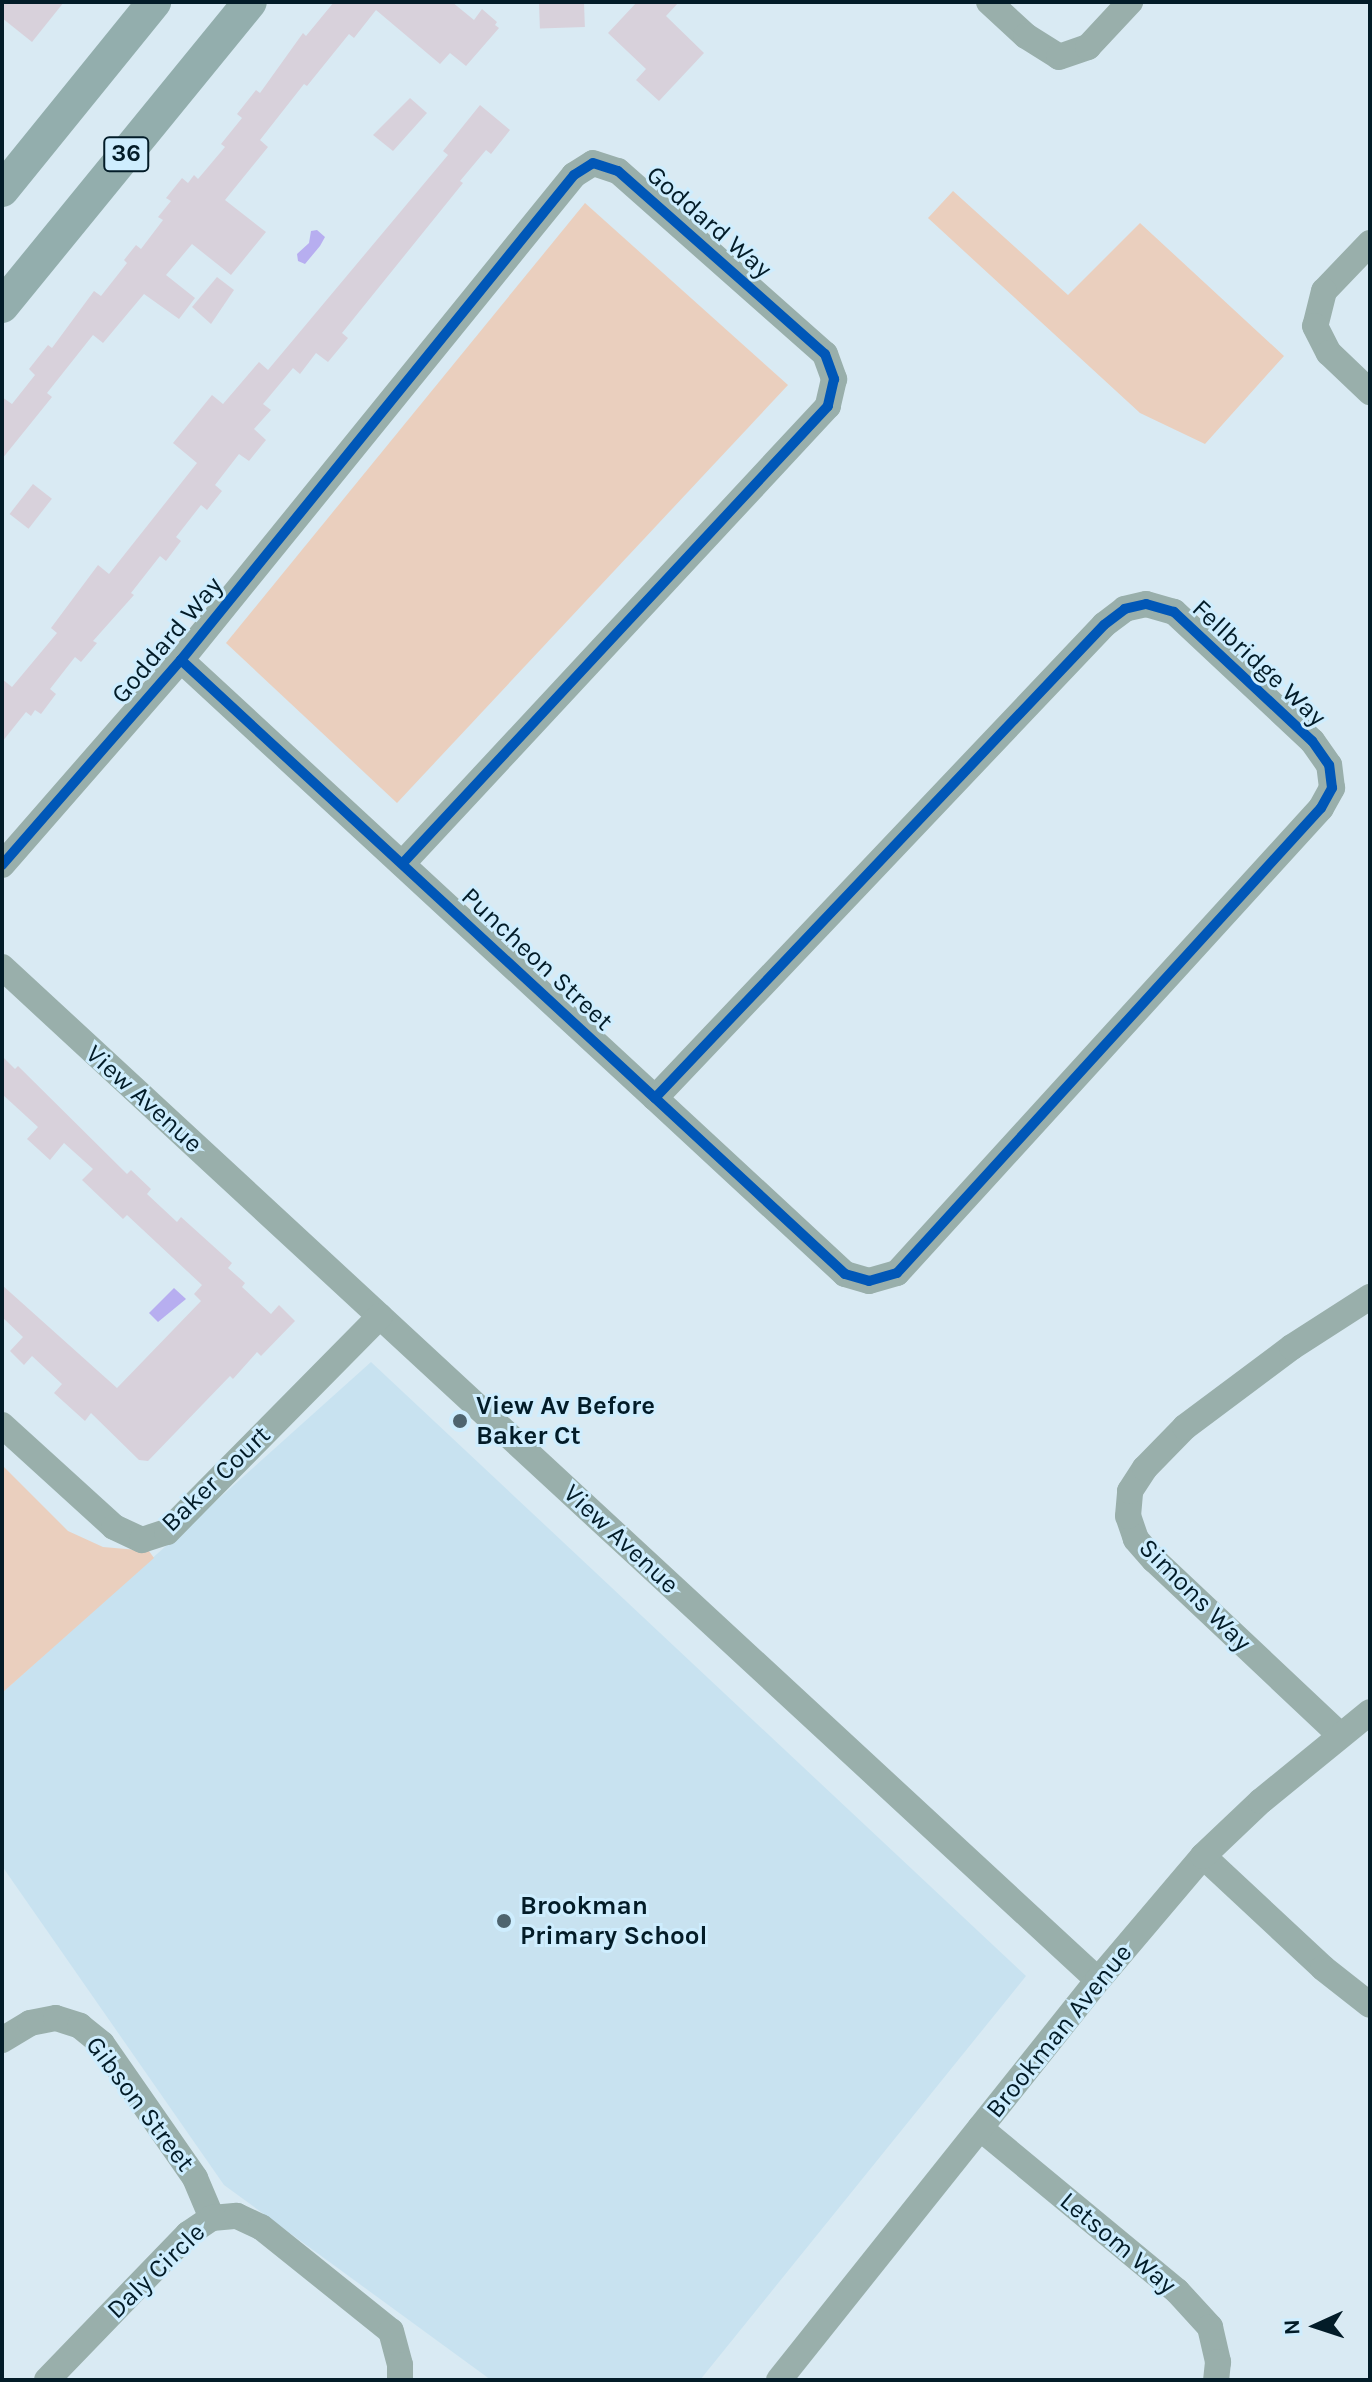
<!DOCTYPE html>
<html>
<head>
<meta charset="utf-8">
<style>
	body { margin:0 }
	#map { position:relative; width:1372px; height:2382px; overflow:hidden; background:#d9eaf3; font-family:Karla,sans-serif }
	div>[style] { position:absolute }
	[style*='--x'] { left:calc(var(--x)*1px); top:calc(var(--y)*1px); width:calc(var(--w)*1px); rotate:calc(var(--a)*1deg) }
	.built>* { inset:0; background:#c8e2f0 }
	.green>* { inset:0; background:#eacfbe }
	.water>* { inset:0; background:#b7aef0 }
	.building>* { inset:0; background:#d8d1db; transform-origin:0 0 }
	.minor>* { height:26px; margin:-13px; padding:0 13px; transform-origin:13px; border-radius:13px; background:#99afab }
	.major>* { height:34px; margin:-17px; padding:0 17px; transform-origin:17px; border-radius:17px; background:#93aead }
	.cycleway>* { height:10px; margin:-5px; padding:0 5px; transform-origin:5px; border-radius:5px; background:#0057b8 }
	.dots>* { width:22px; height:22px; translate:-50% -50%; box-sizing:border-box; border:4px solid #ceedfe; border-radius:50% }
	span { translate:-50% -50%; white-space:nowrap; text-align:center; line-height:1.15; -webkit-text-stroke:6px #ceedfe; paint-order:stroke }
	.shield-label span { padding:2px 6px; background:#ceedfe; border:2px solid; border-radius:6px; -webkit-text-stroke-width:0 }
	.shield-label { font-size:24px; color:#031c28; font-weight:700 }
	.street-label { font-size:26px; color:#031c28 }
	.poi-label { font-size:26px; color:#031c28; font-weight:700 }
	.left { translate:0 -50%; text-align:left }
	.frame { position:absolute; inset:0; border:4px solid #031c28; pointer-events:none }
	.north { position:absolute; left:1276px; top:2286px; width:80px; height:80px; -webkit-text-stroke:6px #ceedfe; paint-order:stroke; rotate:267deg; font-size:22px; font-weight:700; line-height:32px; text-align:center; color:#031c28 }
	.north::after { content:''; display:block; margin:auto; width:28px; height:36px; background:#031c28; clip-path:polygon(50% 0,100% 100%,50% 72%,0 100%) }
</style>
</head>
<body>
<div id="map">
	<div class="built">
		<div style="clip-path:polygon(371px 1362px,1026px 1976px,700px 2380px,491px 2380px,224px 2185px,2px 1866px,2px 1693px)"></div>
	</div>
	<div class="green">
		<div style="clip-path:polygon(953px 191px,1068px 295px,1140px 223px,1284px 356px,1205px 444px,1140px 413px,928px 218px)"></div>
		<div style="clip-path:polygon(585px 203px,788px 385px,397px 803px,226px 643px)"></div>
		<div style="clip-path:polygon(2px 1465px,68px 1531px,103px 1547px,149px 1551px,154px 1558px,2px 1693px)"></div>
	</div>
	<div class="water">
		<div style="clip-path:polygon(317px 230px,325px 237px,320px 246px,305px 264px,298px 261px,297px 254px,309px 243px,311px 231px)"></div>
		<div style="clip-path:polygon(174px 1288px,186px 1299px,158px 1322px,149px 1313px)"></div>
	</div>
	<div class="building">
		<div style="clip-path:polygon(2px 2px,64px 2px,32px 42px,2px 18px)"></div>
		<div style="clip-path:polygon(334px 2px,452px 2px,474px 20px,482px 9px,497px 22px,495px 25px,499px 28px,466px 66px,450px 53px,440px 64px,376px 10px,354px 38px,349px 34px,307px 86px,304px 84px,260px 140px,268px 147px,225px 200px,266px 232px,231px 275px,192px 244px,166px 275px,195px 298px,179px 319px,144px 294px,103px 343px,93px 335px,47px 393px,52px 397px,2px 459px,2px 397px,12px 404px,35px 375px,29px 369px,48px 345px,52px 348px,94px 291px,101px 296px,127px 263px,124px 260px,136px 245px,141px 249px,163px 220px,158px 217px,171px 201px,166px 198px,182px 178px,188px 183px,194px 175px,198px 179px,225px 147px,221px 144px,242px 118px,237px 114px,256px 90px,260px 93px,303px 33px,306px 36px)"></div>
		<div style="left:584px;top:2px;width:25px;height:45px;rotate:88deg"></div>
		<div style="clip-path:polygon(637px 2px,679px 2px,666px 16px,704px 53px,659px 101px,636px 80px,646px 69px,608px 33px)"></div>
		<div style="clip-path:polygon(410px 98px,427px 113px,393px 151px,373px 135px)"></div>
		<div style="clip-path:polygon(480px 105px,510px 130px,491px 154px,486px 150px,460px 181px,463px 183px,342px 333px,348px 338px,328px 362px,316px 353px,300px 374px,293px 368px,263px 404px,271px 410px,254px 429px,266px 440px,249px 461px,239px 454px,215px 485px,222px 491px,207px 510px,201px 505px,176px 537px,181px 541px,166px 561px,160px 556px,131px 593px,134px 595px,93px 641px,97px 643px,81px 662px,75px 657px,50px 689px,56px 694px,41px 714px,35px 710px,31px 716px,26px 712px,2px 742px,2px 679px,12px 687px,57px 633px,51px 628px,98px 565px,109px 574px,197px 463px,173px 443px,212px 395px,223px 404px,259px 362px,268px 370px,448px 155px,443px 151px)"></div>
		<div style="clip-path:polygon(217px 277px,234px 290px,211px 324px,192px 307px)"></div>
		<div style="left:33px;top:484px;width:24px;height:38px;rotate:38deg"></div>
		<div style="clip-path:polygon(2px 1056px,15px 1069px,18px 1066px,127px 1174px,131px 1170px,151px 1189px,147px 1194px,177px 1222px,181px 1217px,232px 1263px,228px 1268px,245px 1283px,242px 1287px,271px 1314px,279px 1305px,295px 1321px,261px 1356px,257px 1352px,233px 1379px,230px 1376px,148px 1461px,139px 1460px,91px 1413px,85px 1421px,54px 1393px,62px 1384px,32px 1356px,24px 1365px,10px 1351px,23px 1337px,2px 1317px,2px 1285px,117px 1388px,201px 1301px,194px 1294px,202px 1285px,127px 1215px,123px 1219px,82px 1180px,93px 1169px,64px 1143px,50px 1160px,27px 1139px,38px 1127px,2px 1094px)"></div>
	</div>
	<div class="minor">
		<div style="--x:989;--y:2;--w:50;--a:42.6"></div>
		<div style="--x:1026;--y:36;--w:39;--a:32"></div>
		<div style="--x:1059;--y:57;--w:31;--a:-19"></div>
		<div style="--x:1088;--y:47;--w:62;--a:-47"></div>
		<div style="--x:1370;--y:243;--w:66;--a:133.8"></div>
		<div style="--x:1324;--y:291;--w:36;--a:104"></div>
		<div style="--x:1315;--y:326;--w:30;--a:63"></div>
		<div style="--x:1329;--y:353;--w:57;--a:43.6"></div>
		<div style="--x:181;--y:660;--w:645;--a:42.74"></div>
		<div style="--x:655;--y:1098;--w:259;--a:42.8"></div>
		<div style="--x:845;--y:1274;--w:25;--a:16"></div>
		<div style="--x:869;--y:1281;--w:29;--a:-16"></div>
		<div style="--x:897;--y:1273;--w:629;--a:-47.64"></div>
		<div style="--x:1321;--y:808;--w:23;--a:-61"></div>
		<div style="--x:1332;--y:788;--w:23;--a:-97"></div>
		<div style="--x:1329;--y:765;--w:29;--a:-125"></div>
		<div style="--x:1312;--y:741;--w:189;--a:-136.9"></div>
		<div style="--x:1174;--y:612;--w:29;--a:-164"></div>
		<div style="--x:1146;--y:604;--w:22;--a:167"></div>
		<div style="--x:1125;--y:609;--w:26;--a:143"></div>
		<div style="--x:1104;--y:625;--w:652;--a:133.51"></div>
		<div style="--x:2;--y:865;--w:272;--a:-48.9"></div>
		<div style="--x:181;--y:660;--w:624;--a:-50.98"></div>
		<div style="--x:574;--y:175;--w:22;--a:-32"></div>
		<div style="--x:593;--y:163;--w:26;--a:18"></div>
		<div style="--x:618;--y:171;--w:276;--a:41.5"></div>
		<div style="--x:825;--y:354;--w:27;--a:70"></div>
		<div style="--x:834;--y:379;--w:28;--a:103"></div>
		<div style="--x:828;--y:406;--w:625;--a:132.93"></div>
		<div style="--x:2;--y:967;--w:1492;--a:42.75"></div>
		<div style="--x:2;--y:1425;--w:151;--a:42.3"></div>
		<div style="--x:114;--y:1527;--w:31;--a:25"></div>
		<div style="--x:142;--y:1540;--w:26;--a:-18"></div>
		<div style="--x:167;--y:1532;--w:303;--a:-45.4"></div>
		<div style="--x:1340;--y:1735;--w:255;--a:-136.7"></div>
		<div style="--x:1154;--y:1560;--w:28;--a:-131"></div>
		<div style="--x:1136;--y:1539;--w:24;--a:-109"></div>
		<div style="--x:1128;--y:1516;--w:25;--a:-85"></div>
		<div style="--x:1130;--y:1491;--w:27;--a:-57"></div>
		<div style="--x:1145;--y:1468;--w:57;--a:-45.7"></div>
		<div style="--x:1185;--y:1427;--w:134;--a:-36.8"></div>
		<div style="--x:1292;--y:1347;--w:93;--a:-32.7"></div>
		<div style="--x:1203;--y:1856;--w:164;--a:43"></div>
		<div style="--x:1323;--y:1968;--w:60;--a:38.2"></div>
		<div style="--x:2;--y:2040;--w:33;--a:-31"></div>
		<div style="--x:30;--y:2023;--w:26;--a:-11"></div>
		<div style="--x:56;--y:2018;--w:25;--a:18"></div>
		<div style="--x:80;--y:2026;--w:28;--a:39"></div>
		<div style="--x:102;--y:2044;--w:163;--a:55.2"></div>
		<div style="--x:195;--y:2178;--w:43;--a:67"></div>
		<div style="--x:980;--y:2128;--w:256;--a:39.6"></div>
		<div style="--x:1177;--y:2291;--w:49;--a:47.5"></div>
		<div style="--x:1210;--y:2327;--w:36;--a:77"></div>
		<div style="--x:1218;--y:2362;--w:18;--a:96"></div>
		<div style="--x:47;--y:2380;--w:203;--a:-46"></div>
		<div style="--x:188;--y:2234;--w:29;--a:-34"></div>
		<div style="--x:212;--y:2218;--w:25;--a:-5"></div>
		<div style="--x:237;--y:2216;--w:26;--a:25"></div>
		<div style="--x:261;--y:2227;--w:166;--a:38.7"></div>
		<div style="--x:391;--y:2331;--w:35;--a:75"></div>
		<div style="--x:400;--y:2365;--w:15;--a:90"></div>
		<div style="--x:779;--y:2380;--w:512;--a:-51.43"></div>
		<div style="--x:1098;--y:1980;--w:162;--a:-49.7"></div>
		<div style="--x:1203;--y:1856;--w:80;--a:-43.5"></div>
		<div style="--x:1261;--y:1801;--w:141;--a:-39.2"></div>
	</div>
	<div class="major">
		<div style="--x:2;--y:190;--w:242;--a:-51"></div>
		<div style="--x:2;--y:306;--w:392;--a:-50.8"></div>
	</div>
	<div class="cycleway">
		<div style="--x:181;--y:660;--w:645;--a:42.74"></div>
		<div style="--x:655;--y:1098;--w:259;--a:42.8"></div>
		<div style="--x:845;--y:1274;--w:25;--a:16"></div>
		<div style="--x:869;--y:1281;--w:29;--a:-16"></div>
		<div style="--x:897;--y:1273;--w:629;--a:-47.64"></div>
		<div style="--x:1321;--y:808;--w:23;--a:-61"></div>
		<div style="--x:1332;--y:788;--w:23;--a:-97"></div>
		<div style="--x:1329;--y:765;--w:29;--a:-125"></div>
		<div style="--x:1312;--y:741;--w:189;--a:-136.9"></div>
		<div style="--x:1174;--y:612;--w:29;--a:-164"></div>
		<div style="--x:1146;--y:604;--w:22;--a:167"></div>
		<div style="--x:1125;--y:609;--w:26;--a:143"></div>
		<div style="--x:1104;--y:625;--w:652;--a:133.51"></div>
		<div style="--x:2;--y:865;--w:272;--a:-48.9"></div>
		<div style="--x:181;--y:660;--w:624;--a:-50.98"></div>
		<div style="--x:574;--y:175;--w:22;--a:-32"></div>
		<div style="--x:593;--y:163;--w:26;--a:18"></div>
		<div style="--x:618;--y:171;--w:276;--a:41.5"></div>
		<div style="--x:825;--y:354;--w:27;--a:70"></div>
		<div style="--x:834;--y:379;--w:28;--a:103"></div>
		<div style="--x:828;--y:406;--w:625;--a:132.93"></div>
	</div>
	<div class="dots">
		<div style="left:460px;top:1421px;background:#4e646f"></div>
		<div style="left:504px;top:1921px;background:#4e646f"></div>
	</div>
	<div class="shield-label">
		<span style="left:126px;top:154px">36</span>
	</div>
	<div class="street-label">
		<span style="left:709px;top:222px;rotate:41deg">Goddard Way</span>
		<span style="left:167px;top:640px;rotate:-50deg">Goddard Way</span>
		<span style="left:1259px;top:663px;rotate:43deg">Fellbridge Way</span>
		<span style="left:537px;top:959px;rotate:43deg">Puncheon Street</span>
		<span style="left:144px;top:1099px;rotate:42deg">View Avenue</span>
		<span style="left:216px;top:1479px;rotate:-44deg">Baker Court</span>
		<span style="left:621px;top:1539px;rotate:43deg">View Avenue</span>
		<span style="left:1195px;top:1595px;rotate:45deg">Simons Way</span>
		<span style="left:1059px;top:2031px;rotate:-51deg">Brookman Avenue</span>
		<span style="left:140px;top:2104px;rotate:53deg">Gibson Street</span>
		<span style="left:1118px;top:2243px;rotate:40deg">Letsom Way</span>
		<span style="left:156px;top:2271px;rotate:-44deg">Daly Circle</span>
	</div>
	<div class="poi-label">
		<span class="left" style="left:476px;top:1421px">View Av Before<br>Baker Ct</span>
		<span class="left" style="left:520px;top:1921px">Brookman<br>Primary School</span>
	</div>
	<div class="frame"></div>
	<div class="north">N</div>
</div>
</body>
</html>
